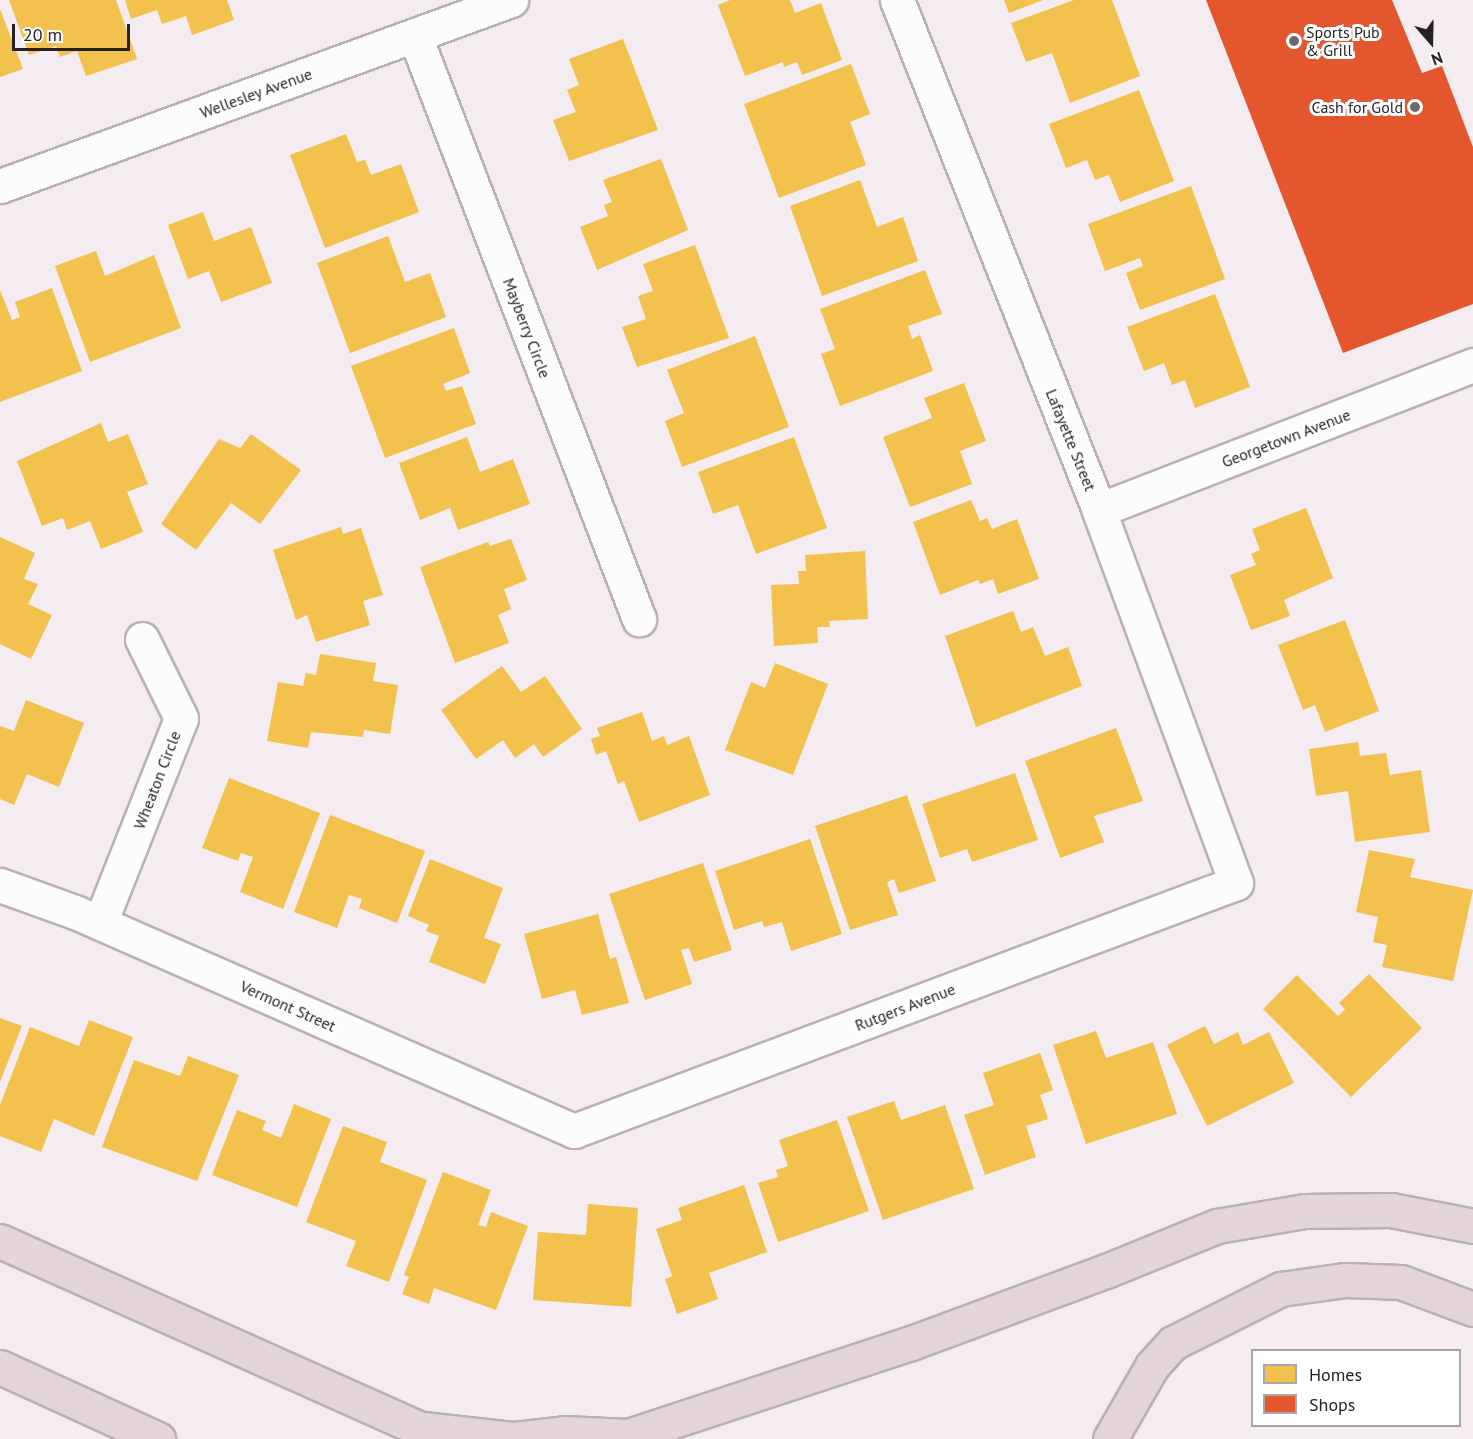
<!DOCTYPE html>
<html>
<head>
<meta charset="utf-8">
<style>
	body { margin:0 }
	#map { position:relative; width:1473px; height:1439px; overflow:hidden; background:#f4ecf0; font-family:"PT Sans",sans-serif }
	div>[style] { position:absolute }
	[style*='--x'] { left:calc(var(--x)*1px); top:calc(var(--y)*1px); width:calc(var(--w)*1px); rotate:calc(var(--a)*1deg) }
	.homes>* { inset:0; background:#f2c14e }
	.shops>* { inset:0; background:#e4572e }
	.roads { filter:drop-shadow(2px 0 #b8b1b4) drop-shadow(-2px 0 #b8b1b4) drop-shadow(0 2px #b8b1b4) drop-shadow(0 -2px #b8b1b4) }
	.minor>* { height:33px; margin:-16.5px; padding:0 16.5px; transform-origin:16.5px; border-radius:16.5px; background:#fdfcfd }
	.motorway>* { height:33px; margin:-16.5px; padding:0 16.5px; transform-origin:16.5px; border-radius:16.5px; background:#e4d5dd }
	.dots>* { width:16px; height:16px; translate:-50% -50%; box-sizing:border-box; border:3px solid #fff; border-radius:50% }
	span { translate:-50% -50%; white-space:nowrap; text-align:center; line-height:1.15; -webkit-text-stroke:6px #fff; paint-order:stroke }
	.poi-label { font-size:16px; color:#272124 }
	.left { translate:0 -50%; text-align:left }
	.right { translate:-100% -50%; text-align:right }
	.street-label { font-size:16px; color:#272124 }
	.legend { position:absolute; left:1251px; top:1349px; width:210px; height:78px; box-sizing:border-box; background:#fff; border:2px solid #a9a6a7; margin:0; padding:8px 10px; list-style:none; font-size:18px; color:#272124 }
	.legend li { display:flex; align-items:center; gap:12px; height:30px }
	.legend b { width:30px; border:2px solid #a9a6a7 }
	.north { position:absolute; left:1401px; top:12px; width:60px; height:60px; -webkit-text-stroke:4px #fff; paint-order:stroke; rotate:160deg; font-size:16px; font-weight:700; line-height:24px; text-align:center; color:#272124 }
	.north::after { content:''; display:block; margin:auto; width:21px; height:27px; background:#272124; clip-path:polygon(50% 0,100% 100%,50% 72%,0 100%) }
	.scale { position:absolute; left:12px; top:24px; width:118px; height:27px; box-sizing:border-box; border:3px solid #272124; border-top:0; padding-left:8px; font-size:18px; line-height:21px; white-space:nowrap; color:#272124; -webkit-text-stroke:4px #fff; paint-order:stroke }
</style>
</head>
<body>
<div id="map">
	<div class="homes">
		<div style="clip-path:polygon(9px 0,116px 0,137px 59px,86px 76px,77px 51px,60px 57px,56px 46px,29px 55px)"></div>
		<div style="clip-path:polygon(125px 0,227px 0,234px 20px,192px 35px,186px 16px,162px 24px,157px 10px,131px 19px)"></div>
		<div style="clip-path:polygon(730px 0,790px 0,795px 13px,821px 3px,842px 60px,802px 75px,797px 62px,784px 67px,783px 62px,745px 76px,718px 5px)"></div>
		<div style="clip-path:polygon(1004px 0,1043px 0,1009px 13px)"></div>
		<div style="clip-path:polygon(1074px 0,1112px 0,1140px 76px,1070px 103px,1052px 53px,1026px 62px,1011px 23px)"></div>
		<div style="clip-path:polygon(0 9px,23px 69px,0 77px)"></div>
		<div style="clip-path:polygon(623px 39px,658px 130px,569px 161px,553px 120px,576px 112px,567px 90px,579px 85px,569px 59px)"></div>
		<div style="clip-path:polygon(851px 64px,870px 114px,850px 122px,866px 165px,779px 198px,744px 104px)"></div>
		<div style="clip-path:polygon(1139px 90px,1174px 181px,1120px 202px,1109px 175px,1095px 180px,1087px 160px,1066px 168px,1049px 124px)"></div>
		<div style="clip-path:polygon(346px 134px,357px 162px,365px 160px,371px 175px,401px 164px,419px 212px,325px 248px,290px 155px)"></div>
		<div style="clip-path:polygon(661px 159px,688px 230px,597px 270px,580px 227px,608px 216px,604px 205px,612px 202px,603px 180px)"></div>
		<div style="clip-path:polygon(860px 180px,877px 227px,903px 217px,918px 261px,822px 296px,790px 206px)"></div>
		<div style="clip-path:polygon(1191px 186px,1225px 279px,1140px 310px,1126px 273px,1143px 266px,1140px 258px,1105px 271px,1088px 224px)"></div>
		<div style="clip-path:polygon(203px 212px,214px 241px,251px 227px,272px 283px,221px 302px,209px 271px,188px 279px,168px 225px)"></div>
		<div style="clip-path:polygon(388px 236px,405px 282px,430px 273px,446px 317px,350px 353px,317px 263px)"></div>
		<div style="clip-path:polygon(695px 245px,729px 338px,637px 367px,622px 327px,646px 319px,638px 296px,653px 291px,643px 264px)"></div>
		<div style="clip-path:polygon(96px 251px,105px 276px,154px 255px,181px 328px,90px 362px,55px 266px)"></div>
		<div style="clip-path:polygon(925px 270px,942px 314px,908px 326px,912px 339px,920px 335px,933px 371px,840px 406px,821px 354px,835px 349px,820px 309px)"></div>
		<div style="clip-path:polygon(52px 288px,82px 371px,0 402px,0 290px,12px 320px,20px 317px,15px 302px)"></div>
		<div style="clip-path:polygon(1215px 294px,1250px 387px,1195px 408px,1185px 380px,1172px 385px,1164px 363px,1144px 371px,1127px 327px)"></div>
		<div style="clip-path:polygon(454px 328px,470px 373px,443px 384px,446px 391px,462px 386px,476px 424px,385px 458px,351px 366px)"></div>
		<div style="clip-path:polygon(755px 336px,789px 427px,682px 467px,665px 421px,684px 413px,667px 370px)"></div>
		<div style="clip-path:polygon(964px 383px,986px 441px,960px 451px,972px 484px,910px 507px,883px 437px,932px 418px,924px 398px)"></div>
		<div style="clip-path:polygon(101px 423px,108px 442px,128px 434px,148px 484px,127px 492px,143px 532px,101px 549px,90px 521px,67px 530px,63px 518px,42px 526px,17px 461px)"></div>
		<div style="clip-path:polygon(251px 434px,301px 470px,260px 524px,231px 503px,196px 550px,161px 524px,219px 439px,240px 448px)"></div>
		<div style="clip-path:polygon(467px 437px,480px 472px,513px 459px,530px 504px,458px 530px,450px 508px,420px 520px,399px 463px)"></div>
		<div style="clip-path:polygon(794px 437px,827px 528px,756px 554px,738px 505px,713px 514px,698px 472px)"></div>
		<div style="clip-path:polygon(971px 500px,980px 521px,987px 518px,992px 529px,1017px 519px,1039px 579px,998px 594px,993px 579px,980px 584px,978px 580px,940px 595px,913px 522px)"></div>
		<div style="clip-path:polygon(1306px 508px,1333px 578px,1284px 600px,1290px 616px,1251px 630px,1230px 575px,1256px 565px,1251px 554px,1260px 550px,1252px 529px)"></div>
		<div style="clip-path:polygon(341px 527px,343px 534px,361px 528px,383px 595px,363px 601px,370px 625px,316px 642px,307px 615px,296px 620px,273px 550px)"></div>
		<div style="clip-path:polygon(0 537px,35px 553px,24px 579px,38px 584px,28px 604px,52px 615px,31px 659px,0 644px)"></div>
		<div style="clip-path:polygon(511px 539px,527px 580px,504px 589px,511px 609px,498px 615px,509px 643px,455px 663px,420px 567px,488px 542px,490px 546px)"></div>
		<div style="clip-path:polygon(865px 551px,868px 619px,829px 621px,830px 627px,817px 627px,818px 643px,774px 646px,771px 585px,799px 584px,798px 571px,806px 571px,805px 555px)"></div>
		<div style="clip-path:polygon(1013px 611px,1021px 632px,1033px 627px,1045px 656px,1068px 647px,1082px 686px,976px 727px,945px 636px)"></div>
		<div style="clip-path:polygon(1345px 620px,1379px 711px,1325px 732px,1315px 705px,1303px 710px,1278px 645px)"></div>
		<div style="clip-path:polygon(320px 654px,376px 663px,373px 681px,398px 685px,390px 734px,364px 730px,363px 737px,311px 732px,308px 748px,267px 741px,278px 682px,303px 686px,306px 673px,316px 675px)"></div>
		<div style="clip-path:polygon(775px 663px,828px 684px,793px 775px,725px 750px,751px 682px,765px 688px)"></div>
		<div style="clip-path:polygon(502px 666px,521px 692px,545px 676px,582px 729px,543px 757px,534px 744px,515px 758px,503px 740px,476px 759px,441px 710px)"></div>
		<div style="clip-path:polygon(26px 700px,84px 723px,59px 787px,27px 774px,14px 805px,0 799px,0 726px,14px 731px)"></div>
		<div style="clip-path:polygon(642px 712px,652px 741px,664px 736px,667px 745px,689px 736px,710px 795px,639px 822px,624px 781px,618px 784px,606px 751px,596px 755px,591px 739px,600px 736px,597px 728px)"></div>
		<div style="clip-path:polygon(1116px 728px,1143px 801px,1094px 816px,1104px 842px,1060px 858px,1025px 761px)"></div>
		<div style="clip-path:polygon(1358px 742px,1360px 756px,1386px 753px,1390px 775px,1421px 770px,1430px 832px,1355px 842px,1348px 791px,1316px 796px,1309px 749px)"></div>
		<div style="clip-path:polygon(1015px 773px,1038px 840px,972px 862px,967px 849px,940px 858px,922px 804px)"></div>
		<div style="clip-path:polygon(229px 778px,320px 813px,283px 909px,240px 892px,253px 857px,241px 853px,238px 861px,202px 848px)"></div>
		<div style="clip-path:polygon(907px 795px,936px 881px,899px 893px,894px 879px,887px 882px,898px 915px,850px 930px,815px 826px)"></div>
		<div style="clip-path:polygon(330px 815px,425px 851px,397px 923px,359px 908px,362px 899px,349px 895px,337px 928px,294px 912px)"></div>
		<div style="clip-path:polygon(810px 839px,842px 934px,791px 951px,782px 922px,764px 927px,762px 921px,734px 930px,715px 871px)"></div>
		<div style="clip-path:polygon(1369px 850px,1415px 859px,1410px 877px,1473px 890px,1453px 981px,1382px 967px,1387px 945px,1373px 942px,1378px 917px,1356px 912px)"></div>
		<div style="clip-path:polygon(430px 859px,503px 888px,484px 938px,501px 944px,485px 984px,429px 962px,439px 936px,426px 931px,429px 925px,408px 916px)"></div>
		<div style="clip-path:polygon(703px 863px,732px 950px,694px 962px,689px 948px,681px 950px,692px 984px,645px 1000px,609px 894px)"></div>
		<div style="clip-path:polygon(598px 914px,610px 959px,616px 957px,629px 1003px,582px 1015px,575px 990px,542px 999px,524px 934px)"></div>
		<div style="clip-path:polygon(1369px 974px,1422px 1028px,1351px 1097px,1263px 1009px,1297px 975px,1338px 1016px,1345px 1009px,1339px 1003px)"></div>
		<div style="clip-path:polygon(0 1018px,22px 1026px,0 1082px)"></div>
		<div style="clip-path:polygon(89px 1020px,133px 1037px,94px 1136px,54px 1119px,41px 1152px,0 1136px,0 1105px,30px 1027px,79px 1046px)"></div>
		<div style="clip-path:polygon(1205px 1026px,1214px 1044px,1238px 1032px,1243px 1045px,1269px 1032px,1294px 1083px,1207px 1126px,1167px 1045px)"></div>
		<div style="clip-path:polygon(1096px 1031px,1106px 1058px,1153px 1042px,1177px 1114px,1086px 1144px,1053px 1045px)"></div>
		<div style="clip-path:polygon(1040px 1053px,1053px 1090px,1040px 1095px,1048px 1119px,1026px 1126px,1036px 1157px,985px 1175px,964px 1115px,994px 1105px,983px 1073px)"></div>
		<div style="clip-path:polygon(188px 1056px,239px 1075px,197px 1181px,102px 1147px,134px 1060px,180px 1076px)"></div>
		<div style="clip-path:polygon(894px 1101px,901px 1120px,945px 1105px,974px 1189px,883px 1220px,847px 1117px)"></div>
		<div style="clip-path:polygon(294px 1104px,331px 1119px,297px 1207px,212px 1175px,237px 1110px,266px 1121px,262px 1130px,281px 1138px)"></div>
		<div style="clip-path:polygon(837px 1120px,869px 1211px,778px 1242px,758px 1183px,778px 1177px,776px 1170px,788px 1166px,779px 1140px)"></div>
		<div style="clip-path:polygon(343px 1126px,387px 1142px,380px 1162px,427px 1180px,389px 1282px,346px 1266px,356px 1241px,306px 1222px)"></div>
		<div style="clip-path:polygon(443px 1172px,491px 1190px,478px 1225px,486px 1227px,491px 1212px,528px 1226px,496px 1310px,434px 1288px,429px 1304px,402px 1294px,409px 1277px,404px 1275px)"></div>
		<div style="clip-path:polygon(744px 1185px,767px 1252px,709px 1273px,718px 1299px,677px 1314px,665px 1279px,672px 1276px,656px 1229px,682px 1220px,678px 1208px)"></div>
		<div style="clip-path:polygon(588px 1204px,638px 1208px,631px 1307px,533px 1300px,538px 1232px,586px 1235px)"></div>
	</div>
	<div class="shops">
		<div style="clip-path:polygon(1206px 0,1392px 0,1422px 73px,1442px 66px,1473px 147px,1473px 304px,1343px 353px)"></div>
	</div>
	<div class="roads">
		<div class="minor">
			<div style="--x:415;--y:36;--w:625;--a:68.98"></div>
			<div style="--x:0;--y:186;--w:544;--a:-20"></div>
			<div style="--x:1099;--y:510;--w:401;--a:-21.2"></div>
			<div style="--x:0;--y:885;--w:80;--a:19.8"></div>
			<div style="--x:75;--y:912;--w:545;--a:23.7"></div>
			<div style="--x:574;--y:1131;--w:707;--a:-20.54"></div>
			<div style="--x:1236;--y:883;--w:397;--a:-110.2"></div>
			<div style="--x:1099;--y:510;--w:549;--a:-111.61"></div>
			<div style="--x:100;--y:923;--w:220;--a:-68.4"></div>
			<div style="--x:181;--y:718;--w:88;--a:-116.3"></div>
		</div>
		<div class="motorway">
			<div style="--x:0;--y:1241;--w:484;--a:24.1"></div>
			<div style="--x:0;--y:1367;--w:174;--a:24.5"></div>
			<div style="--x:423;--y:1429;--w:92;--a:6.3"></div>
			<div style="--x:514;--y:1439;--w:51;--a:-6.7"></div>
			<div style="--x:565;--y:1433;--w:63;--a:2.7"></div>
			<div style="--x:628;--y:1436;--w:298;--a:-18.2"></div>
			<div style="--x:911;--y:1343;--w:208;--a:-20.3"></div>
			<div style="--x:1106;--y:1271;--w:120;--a:-22.1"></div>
			<div style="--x:1217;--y:1226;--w:89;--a:-9.7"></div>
			<div style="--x:1305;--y:1211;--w:86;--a:-0.7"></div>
			<div style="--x:1391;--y:1210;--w:84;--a:11"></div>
			<div style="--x:1110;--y:1439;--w:84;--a:-60.1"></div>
			<div style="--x:1152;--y:1366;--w:31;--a:-48"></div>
			<div style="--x:1173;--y:1343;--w:121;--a:-26.6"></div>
			<div style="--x:1281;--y:1289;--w:65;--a:-8"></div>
			<div style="--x:1345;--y:1280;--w:56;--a:2"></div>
			<div style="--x:1401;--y:1282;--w:77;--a:20.6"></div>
		</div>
	</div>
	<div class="dots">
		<div style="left:1294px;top:41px;background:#6f686b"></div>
		<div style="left:1415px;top:107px;background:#6f686b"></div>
	</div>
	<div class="poi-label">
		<span class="left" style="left:1306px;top:41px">Sports Pub<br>&amp; Grill</span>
		<span class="right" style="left:1403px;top:107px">Cash for Gold</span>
	</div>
	<div class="street-label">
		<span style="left:256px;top:93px;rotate:-20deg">Wellesley Avenue</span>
		<span style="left:527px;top:328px;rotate:69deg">Mayberry Circle</span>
		<span style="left:1286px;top:438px;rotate:-21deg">Georgetown Avenue</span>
		<span style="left:1071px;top:440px;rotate:68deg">Lafayette Street</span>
		<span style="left:157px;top:780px;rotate:-69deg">Wheaton Circle</span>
		<span style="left:288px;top:1006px;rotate:24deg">Vermont Street</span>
		<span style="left:905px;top:1007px;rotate:-21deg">Rutgers Avenue</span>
	</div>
	<ul class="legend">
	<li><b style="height:16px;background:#f2c14e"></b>Homes</li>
	<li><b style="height:16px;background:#e4572e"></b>Shops</li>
	</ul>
	<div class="north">N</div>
	<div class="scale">20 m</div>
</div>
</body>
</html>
